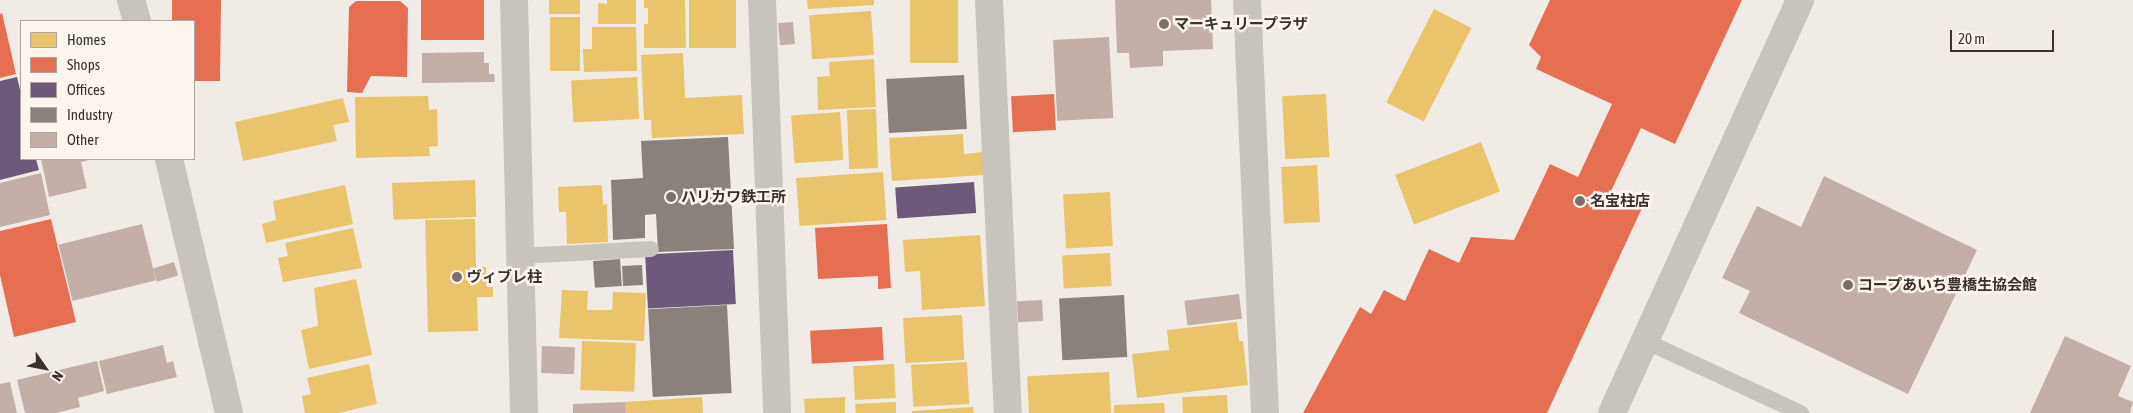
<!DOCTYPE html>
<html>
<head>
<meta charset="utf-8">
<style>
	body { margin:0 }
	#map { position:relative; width:2133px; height:413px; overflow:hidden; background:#f0ebe5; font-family:"Asap Condensed","Noto Sans JP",sans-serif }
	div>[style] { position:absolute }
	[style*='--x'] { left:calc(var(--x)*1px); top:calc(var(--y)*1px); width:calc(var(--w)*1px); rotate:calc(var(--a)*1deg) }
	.homes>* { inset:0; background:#e9c46a; transform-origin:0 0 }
	.shops>* { inset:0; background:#e76f51; transform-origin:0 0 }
	.offices>* { inset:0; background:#6d597a; transform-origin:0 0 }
	.industry>* { inset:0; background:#8a817c; transform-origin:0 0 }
	.building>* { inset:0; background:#c3afa7; transform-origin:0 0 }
	.service>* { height:16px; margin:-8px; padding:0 8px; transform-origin:8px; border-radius:8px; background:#c9c3be }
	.minor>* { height:28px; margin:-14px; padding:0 14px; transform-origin:14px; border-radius:14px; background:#c9c3be }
	.tertiary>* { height:28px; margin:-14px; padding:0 14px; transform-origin:14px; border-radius:14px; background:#c9c3be }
	.dots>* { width:14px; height:14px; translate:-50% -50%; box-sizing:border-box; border:2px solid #fbf5ee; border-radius:50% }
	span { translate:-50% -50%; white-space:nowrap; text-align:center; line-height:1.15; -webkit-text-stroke:5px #fbf5ee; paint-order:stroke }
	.poi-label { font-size:15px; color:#3b302b; font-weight:700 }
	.left { translate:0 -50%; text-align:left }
	.legend { position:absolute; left:20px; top:20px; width:175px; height:140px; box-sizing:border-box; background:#fbf5ee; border:1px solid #aea6a0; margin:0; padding:6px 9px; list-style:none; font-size:15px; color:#3b302b }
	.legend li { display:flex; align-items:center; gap:10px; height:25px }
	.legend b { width:25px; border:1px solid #aea6a0 }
	.north { position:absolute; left:20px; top:343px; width:50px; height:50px; -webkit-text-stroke:4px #fbf5ee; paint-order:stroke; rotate:123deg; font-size:14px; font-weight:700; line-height:20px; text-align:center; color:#3b302b }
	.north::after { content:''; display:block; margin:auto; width:18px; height:22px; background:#3b302b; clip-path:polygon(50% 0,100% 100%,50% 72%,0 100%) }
	.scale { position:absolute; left:1950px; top:30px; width:104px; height:22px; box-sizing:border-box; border:2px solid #3b302b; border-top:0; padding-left:6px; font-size:15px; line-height:18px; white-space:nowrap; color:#3b302b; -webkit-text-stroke:4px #fbf5ee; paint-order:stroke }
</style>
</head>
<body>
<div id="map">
	<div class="homes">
		<div style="left:549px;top:0;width:31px;height:14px"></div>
		<div style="clip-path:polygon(607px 0,636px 0,636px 24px,598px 24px,598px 3px,607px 4px)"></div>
		<div style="clip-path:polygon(644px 0,685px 0,686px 48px,644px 48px,644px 24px,648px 24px,648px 8px,644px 8px)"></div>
		<div style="left:689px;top:0;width:47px;height:48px"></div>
		<div style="clip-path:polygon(807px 0,874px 0,874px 5px,808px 9px)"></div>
		<div style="left:910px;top:0;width:48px;height:63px"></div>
		<div style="left:1434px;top:9px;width:42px;height:105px;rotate:27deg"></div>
		<div style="left:871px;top:11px;width:44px;height:62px;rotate:86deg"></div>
		<div style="left:550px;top:17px;width:30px;height:54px"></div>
		<div style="clip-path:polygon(592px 27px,636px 27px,637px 71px,584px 72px,583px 49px,592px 49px)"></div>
		<div style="clip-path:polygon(683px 53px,685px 98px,742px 95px,744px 134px,652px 138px,651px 120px,644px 120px,641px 55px)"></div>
		<div style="clip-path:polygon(874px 59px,876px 107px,818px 110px,817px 77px,830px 76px,829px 62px)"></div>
		<div style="left:637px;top:77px;width:42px;height:66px;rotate:87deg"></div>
		<div style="left:1326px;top:94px;width:63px;height:44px;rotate:87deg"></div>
		<div style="clip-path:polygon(428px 96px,429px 110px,437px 109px,438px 146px,429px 147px,430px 156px,356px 158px,355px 97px)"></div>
		<div style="clip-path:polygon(343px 98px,349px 122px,333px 125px,337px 141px,243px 161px,235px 122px)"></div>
		<div style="left:876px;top:109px;width:59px;height:29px;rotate:88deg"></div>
		<div style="left:840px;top:112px;width:48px;height:49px;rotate:86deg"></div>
		<div style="clip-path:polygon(963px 134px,964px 154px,983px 152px,984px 175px,892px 181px,889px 138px)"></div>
		<div style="left:1481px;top:142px;width:53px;height:92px;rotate:69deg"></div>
		<div style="left:1317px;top:165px;width:57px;height:36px;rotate:87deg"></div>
		<div style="left:883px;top:172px;width:48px;height:87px;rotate:86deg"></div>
		<div style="left:475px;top:180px;width:37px;height:83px;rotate:88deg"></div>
		<div style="clip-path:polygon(345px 185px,353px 224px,266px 243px,262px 224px,276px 220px,273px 201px)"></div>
		<div style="clip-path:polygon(602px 185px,603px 205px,607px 204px,608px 242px,567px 244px,566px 212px,559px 212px,558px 187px)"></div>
		<div style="left:1110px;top:192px;width:54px;height:47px;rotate:87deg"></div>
		<div style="clip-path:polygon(475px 219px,476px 267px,486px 267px,487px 287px,493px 287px,493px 297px,477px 297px,478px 331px,428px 332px,425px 220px)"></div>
		<div style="clip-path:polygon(353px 228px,362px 268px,283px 282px,278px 258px,288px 256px,285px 243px)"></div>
		<div style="clip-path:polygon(980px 235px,985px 306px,922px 310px,920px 271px,905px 272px,903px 240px)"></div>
		<div style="left:1110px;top:253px;width:33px;height:48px;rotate:87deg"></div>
		<div style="clip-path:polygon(356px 279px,372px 355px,309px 369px,301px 330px,318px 326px,314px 288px)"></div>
		<div style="clip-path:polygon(562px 290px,588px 291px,587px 310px,612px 310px,613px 292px,646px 293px,644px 341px,559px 338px)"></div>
		<div style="left:962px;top:315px;width:45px;height:59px;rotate:87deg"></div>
		<div style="clip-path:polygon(1237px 322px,1239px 341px,1243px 341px,1248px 385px,1137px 398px,1132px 354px,1169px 350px,1167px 330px)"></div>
		<div style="left:582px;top:341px;width:54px;height:49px;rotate:2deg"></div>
		<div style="left:967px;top:362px;width:42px;height:56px;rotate:87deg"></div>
		<div style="clip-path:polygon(369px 364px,377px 404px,338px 413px,305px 413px,302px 396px,311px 394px,307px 378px)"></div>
		<div style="left:894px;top:364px;width:34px;height:41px;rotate:87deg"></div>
		<div style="left:1109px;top:372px;width:41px;height:82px;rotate:87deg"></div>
		<div style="left:1227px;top:395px;width:18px;height:45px;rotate:87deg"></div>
		<div style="clip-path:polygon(702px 397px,703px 413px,626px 413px,625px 402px)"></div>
		<div style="clip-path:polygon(845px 397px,845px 413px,805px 413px,804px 399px)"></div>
		<div style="clip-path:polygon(896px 402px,896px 413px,856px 413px,855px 404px)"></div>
		<div style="clip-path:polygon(1164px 403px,1165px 413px,1114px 413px,1114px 405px)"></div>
		<div style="clip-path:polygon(973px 407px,974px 413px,912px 413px,912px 411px)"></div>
	</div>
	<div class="shops">
		<div style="clip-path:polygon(172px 0,221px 0,220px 81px,194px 81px,194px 21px,172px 21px)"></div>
		<div style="left:421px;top:0;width:63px;height:40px"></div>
		<div style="clip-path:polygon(1550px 0,1742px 0,1675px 144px,1641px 128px,1610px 193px,1642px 208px,1547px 413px,1303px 413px,1360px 307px,1371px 314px,1384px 290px,1405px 301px,1429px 249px,1459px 263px,1471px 237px,1514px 240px,1550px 164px,1578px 177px,1612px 104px,1536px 69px,1541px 57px,1529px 45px)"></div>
		<div style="clip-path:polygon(356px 1px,400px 1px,408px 8px,407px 77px,371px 76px,362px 93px,347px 92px,349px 7px)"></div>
		<div style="clip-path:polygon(2px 13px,16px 74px,0 78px,0 14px)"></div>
		<div style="left:1054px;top:94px;width:36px;height:43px;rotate:87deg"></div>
		<div style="clip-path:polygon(51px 219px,76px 322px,14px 337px,0 275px,0 231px)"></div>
		<div style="clip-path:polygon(887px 224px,891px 288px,878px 289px,878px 276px,818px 279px,815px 228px)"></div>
		<div style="left:882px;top:327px;width:33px;height:72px;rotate:87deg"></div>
	</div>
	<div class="offices">
		<div style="clip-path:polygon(17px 77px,21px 94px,21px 159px,36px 159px,39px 170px,0 180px,0 81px)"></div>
		<div style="left:974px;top:182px;width:31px;height:79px;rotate:86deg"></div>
		<div style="left:733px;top:250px;width:54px;height:88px;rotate:87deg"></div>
	</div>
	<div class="industry">
		<div style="left:964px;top:75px;width:54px;height:78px;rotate:87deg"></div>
		<div style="clip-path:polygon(728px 137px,734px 249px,658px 252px,656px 214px,645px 215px,645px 238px,613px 240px,611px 180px,643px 178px,641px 141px)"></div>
		<div style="left:620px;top:259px;width:27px;height:27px;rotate:86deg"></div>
		<div style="left:642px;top:265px;width:20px;height:20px;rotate:87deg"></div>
		<div style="left:1124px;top:295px;width:62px;height:65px;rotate:87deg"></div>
		<div style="left:727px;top:305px;width:88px;height:79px;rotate:87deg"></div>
	</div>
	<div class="building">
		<div style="clip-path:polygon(1115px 0,1211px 0,1213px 49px,1163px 51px,1163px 66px,1130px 68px,1129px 53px,1117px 53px)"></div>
		<div style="left:793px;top:22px;width:22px;height:15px;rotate:85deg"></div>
		<div style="left:1109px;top:37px;width:81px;height:56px;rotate:87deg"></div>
		<div style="clip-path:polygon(484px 52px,484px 63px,489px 63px,489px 74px,494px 74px,495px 82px,422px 83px,422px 53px)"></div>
		<div style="clip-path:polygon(41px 159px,93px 159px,81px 162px,87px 188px,49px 197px)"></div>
		<div style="clip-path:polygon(41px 173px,50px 215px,0 227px,0 183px)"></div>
		<div style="clip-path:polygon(1824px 176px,1977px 250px,1908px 394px,1739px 313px,1750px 291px,1722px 278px,1757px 206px,1801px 227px)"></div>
		<div style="left:142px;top:224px;width:58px;height:86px;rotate:76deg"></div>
		<div style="left:174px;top:262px;width:14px;height:22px;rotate:73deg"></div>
		<div style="left:1239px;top:294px;width:25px;height:55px;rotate:83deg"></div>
		<div style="left:1042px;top:300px;width:21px;height:25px;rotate:87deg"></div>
		<div style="clip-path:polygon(2065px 336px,2131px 366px,2118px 396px,2133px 402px,2130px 413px,2030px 413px)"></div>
		<div style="clip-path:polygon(163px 345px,167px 363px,173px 361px,177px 377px,107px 394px,99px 361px)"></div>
		<div style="left:542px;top:346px;width:33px;height:27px;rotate:2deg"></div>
		<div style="clip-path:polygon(97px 361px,104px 391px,78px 398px,80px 407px,56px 413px,25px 413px,17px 380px)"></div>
		<div style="clip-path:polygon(10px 382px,17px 413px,0 413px,0 384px)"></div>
		<div style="clip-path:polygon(625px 402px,626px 413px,573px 413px,573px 404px)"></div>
	</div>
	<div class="service">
		<div style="--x:520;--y:256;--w:131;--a:-3.1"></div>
		<div style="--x:1645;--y:341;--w:172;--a:24.8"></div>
	</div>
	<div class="minor">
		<div style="--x:131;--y:0;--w:22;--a:74"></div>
		<div style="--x:514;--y:0;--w:413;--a:88.6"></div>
		<div style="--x:762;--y:0;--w:413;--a:87.9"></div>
		<div style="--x:989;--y:0;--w:413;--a:87.4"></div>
		<div style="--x:1247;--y:0;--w:413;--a:87.5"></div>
		<div style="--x:169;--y:159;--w:261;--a:76.7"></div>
	</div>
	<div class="tertiary">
		<div style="--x:1612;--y:413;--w:454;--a:-65.5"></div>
	</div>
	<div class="dots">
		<div style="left:1164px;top:24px;background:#7a716c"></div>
		<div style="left:671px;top:197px;background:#7a716c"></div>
		<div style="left:1580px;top:201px;background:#7a716c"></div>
		<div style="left:457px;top:277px;background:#7a716c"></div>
		<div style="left:1848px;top:285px;background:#7a716c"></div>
	</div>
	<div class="poi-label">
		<span class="left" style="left:1174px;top:24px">マーキュリープラザ</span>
		<span class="left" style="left:681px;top:197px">ハリカワ鉄工所</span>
		<span class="left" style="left:1590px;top:201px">名宝柱店</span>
		<span class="left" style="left:467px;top:277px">ヴィブレ柱</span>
		<span class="left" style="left:1858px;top:285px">コープあいち豊橋生協会館</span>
	</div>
	<ul class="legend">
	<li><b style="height:14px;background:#e9c46a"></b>Homes</li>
	<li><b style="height:14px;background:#e76f51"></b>Shops</li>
	<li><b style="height:14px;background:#6d597a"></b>Offices</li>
	<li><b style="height:14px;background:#8a817c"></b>Industry</li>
	<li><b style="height:14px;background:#c3afa7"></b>Other</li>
	</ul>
	<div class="north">N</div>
	<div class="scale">20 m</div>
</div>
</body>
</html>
